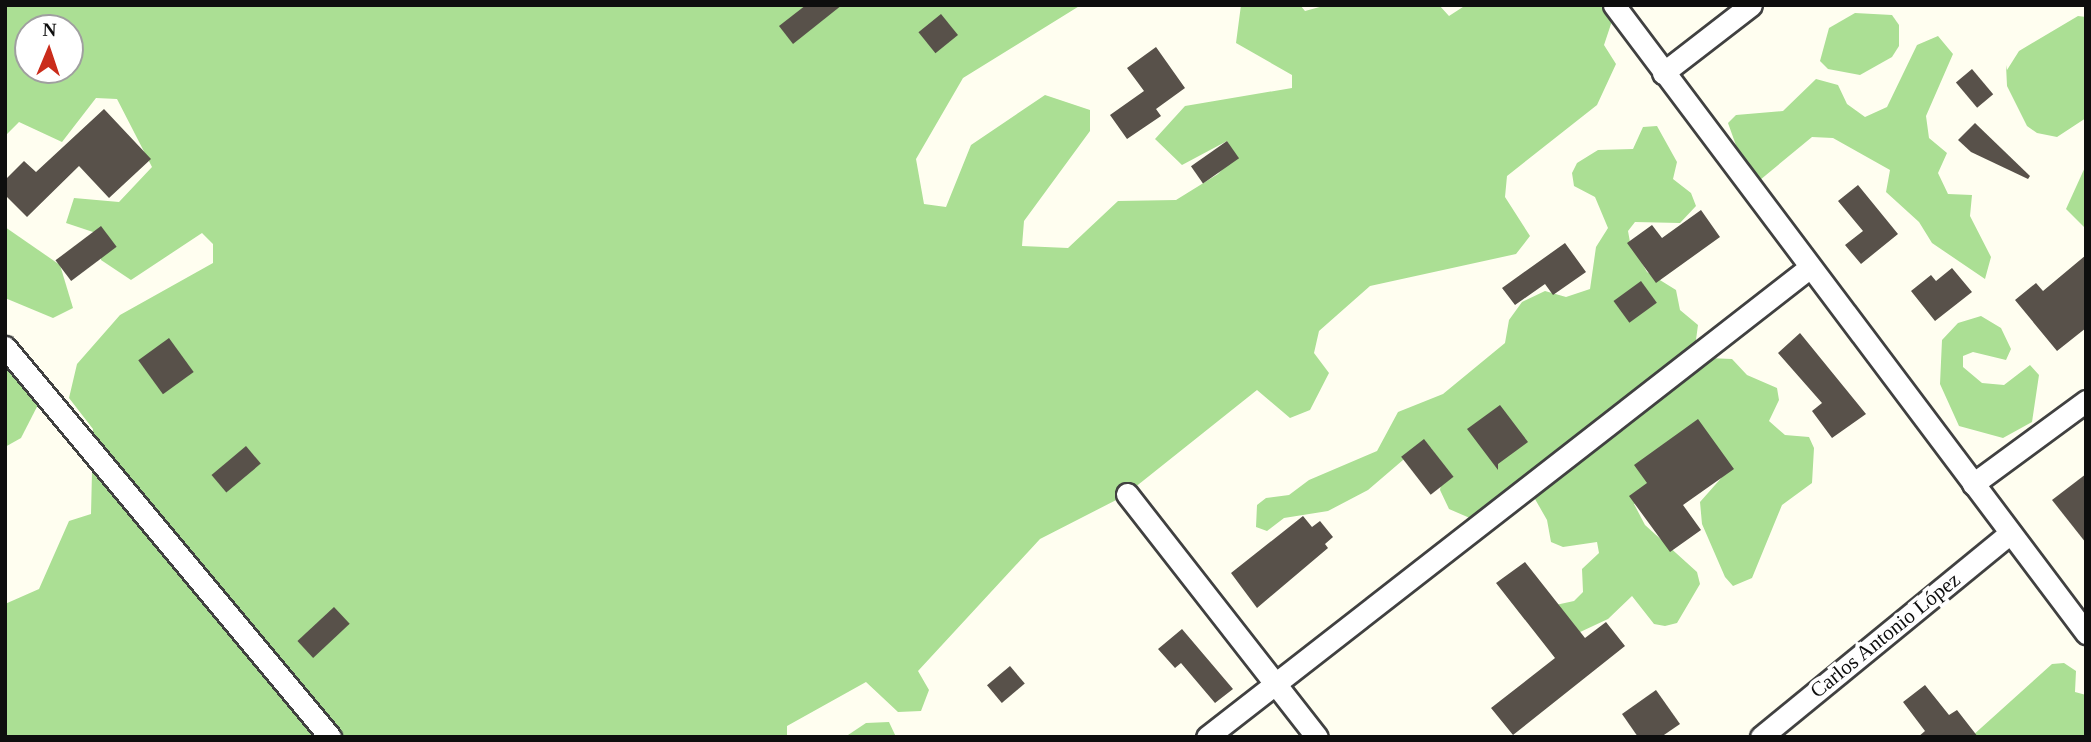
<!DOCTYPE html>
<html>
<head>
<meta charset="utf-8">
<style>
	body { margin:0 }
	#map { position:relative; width:2091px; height:742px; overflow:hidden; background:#fffef0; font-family:Georgia,serif }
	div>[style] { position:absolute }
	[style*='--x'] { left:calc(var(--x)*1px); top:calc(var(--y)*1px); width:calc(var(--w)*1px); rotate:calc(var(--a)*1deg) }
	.forest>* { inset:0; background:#abdf94 }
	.building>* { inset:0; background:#58514a; transform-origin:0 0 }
	.roads { filter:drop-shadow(2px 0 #414141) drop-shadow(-2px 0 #414141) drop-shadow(0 2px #414141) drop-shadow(0 -2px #414141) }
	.street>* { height:21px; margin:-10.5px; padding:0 10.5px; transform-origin:10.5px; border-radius:10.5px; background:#fff }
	span { translate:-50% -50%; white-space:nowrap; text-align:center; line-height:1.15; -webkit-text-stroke:7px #fff; paint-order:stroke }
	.street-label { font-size:21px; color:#0e0e0e }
	.frame { position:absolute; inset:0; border:7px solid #0e0e0e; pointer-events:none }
	.north { position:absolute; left:14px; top:14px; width:70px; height:70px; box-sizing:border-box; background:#fff; border:2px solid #9f9f9f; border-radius:50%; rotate:2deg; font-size:19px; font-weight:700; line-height:28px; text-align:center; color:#0e0e0e }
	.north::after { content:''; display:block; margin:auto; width:24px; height:32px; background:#ca2c1b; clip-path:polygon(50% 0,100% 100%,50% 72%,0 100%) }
</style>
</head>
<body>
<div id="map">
	<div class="forest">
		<div style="clip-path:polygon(evenodd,5px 5px,1081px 5px,963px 78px,916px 159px,924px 204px,946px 207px,971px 145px,1045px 95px,1090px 110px,1090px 131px,1024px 221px,1022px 246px,1068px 248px,1118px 201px,1176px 200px,1218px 174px,1235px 156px,1227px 141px,1182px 165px,1155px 139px,1185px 106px,1292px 88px,1292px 75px,1236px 43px,1241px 5px,1300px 5px,1305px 11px,1327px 5px,1439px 5px,1449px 16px,1466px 5px,1633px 5px,1614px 15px,1604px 45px,1616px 64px,1597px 105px,1507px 176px,1505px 197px,1530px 236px,1516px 254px,1370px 286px,1319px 331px,1314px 353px,1329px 373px,1310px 410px,1290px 418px,1257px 390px,1124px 496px,1040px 539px,918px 671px,929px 690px,921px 711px,898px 712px,866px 682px,787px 726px,787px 737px,5px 737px,5px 604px,39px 589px,69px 521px,91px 514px,93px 429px,69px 398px,77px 364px,120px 315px,213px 263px,213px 244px,202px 233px,131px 280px,101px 260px,102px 235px,66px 223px,74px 198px,119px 202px,152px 167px,117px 99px,96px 98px,62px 142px,19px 122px,5px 136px,5px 5px,28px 28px,70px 28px,70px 70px,28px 70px,28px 28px)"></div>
		<div style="clip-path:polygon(1855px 13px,1892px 15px,1899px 25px,1899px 46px,1892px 57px,1860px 75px,1828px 69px,1820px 61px,1829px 28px)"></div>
		<div style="clip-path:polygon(2078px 16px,2086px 17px,2086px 118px,2057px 137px,2037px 133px,2027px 126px,2007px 86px,2006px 65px,2007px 70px,2019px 51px)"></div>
		<div style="clip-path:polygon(1938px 36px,1953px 54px,1926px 116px,1929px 138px,1947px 153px,1938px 173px,1948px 194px,1972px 195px,1970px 216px,1991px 257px,1985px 279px,1932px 243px,1919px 222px,1886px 192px,1890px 170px,1833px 138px,1812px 137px,1760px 180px,1743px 165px,1728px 123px,1736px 115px,1783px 111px,1816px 79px,1838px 85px,1847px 104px,1865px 117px,1887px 107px,1917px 45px)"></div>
		<div style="clip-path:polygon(1657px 126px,1677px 162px,1673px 179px,1691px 193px,1696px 206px,1680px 223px,1635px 222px,1628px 231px,1630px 242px,1647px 272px,1676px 290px,1680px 310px,1698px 325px,1695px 347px,1708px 358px,1732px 359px,1747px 375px,1777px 388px,1779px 400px,1769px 421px,1785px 435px,1809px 437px,1814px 448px,1812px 483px,1782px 505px,1752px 578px,1733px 586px,1725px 577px,1702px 524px,1700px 502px,1723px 476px,1634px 504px,1645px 525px,1697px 572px,1700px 584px,1677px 623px,1665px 626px,1654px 624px,1632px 596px,1608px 619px,1578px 633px,1551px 606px,1574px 601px,1583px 592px,1582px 569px,1599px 553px,1597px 542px,1563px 547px,1551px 542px,1547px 520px,1531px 492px,1479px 522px,1449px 509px,1440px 490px,1444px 467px,1431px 448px,1410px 454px,1368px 490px,1328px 511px,1284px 518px,1267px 531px,1256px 527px,1257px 505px,1266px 498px,1289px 495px,1309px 480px,1377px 451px,1398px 412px,1443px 394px,1505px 343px,1509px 320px,1522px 302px,1545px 291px,1566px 297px,1590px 289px,1596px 247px,1608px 228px,1595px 197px,1574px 186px,1572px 173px,1577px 163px,1598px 150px,1633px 149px,1643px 127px)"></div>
		<div style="clip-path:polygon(2086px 165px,2086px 229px,2066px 209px)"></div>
		<div style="clip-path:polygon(5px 227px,60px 265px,73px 308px,53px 318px,5px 298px)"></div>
		<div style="clip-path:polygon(1981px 316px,2001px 328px,2011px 349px,2006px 360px,1973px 352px,1963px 356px,1963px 367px,1982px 383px,2004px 385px,2030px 365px,2039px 375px,2032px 422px,2003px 438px,1959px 426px,1940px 384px,1942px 340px,1958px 323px)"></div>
		<div style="clip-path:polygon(5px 358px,42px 397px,21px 438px,5px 447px)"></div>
		<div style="clip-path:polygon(2064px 663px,2076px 671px,2075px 692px,2086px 695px,2086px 737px,1971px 737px,2052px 664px)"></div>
		<div style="clip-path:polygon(889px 722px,896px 737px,845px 737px,866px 723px)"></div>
	</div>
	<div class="building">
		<div style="clip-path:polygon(806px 5px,842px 5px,793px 44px,779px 26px)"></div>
		<div style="left:941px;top:14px;width:27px;height:29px;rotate:51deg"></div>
		<div style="clip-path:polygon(1156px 47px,1185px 88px,1156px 109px,1161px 116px,1127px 139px,1110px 115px,1144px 91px,1127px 68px)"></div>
		<div style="left:1972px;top:69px;width:33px;height:21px;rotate:50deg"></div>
		<div style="clip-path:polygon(104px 109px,151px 159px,109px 198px,79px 166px,27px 217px,5px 195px,5px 180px,24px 161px,36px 172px)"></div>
		<div style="clip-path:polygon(1975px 123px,2030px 176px,2028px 179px,1971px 152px,1958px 140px)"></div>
		<div style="left:1227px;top:141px;width:21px;height:44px;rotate:55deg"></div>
		<div style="clip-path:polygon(1858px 185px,1898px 234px,1861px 264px,1845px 245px,1863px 231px,1838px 201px)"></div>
		<div style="clip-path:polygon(1701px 210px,1720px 237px,1656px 283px,1627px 243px,1652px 225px,1662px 238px)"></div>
		<div style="left:101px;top:226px;width:26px;height:57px;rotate:53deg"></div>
		<div style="clip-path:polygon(1565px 243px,1586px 272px,1553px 295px,1545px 284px,1515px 305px,1502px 288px)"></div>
		<div style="clip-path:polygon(2086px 255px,2086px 328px,2057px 351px,2015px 300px,2036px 283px,2043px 291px)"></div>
		<div style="clip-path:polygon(1952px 268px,1972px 292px,1935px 321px,1911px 291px,1931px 275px,1936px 281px)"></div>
		<div style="left:1641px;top:281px;width:27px;height:34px;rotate:54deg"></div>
		<div style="clip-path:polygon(1800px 333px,1866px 414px,1832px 438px,1812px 411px,1822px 403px,1778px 353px)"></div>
		<div style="left:169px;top:338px;width:42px;height:38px;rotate:54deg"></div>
		<div style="clip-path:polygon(1500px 405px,1528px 442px,1498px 464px,1498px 470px,1467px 429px)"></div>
		<div style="clip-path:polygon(1698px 419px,1734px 469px,1683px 505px,1701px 530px,1670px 552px,1629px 496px,1647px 483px,1634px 465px)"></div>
		<div style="left:1424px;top:439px;width:48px;height:29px;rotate:52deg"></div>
		<div style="left:246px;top:446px;width:23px;height:45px;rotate:50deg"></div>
		<div style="clip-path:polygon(2086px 474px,2086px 543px,2052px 500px)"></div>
		<div style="clip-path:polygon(1303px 516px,1312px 527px,1320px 521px,1333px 537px,1325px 544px,1328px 548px,1257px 608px,1231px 573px)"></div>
		<div style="clip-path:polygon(1525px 562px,1585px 638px,1606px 622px,1625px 646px,1513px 735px,1491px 708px,1555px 658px,1496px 583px)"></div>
		<div style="left:334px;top:607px;width:23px;height:50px;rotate:47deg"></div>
		<div style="clip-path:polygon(1182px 629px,1233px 689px,1215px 703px,1181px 663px,1175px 668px,1158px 649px)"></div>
		<div style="left:1010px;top:666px;width:23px;height:30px;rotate:50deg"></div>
		<div style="clip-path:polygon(1925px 685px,1949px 715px,1957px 710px,1978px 737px,1918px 737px,1925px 731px,1903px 702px)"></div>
		<div style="clip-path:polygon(1656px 690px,1680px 724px,1661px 737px,1638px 737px,1622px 714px)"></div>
	</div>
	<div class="roads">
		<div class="street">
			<div style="--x:1614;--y:5;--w:786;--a:53.07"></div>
			<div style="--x:1663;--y:73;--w:111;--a:-37.7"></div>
			<div style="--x:5;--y:347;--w:508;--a:50.19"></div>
			<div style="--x:1973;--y:484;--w:140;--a:-36.3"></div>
			<div style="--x:1127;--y:494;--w:308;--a:52"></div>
			<div style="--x:1207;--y:737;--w:763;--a:-37.92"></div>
			<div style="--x:1761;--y:737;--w:322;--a:-39.3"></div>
		</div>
	</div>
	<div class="street-label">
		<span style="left:1885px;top:635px;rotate:-39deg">Carlos Antonio López</span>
	</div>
	<div class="frame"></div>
	<div class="north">N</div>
</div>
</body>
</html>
